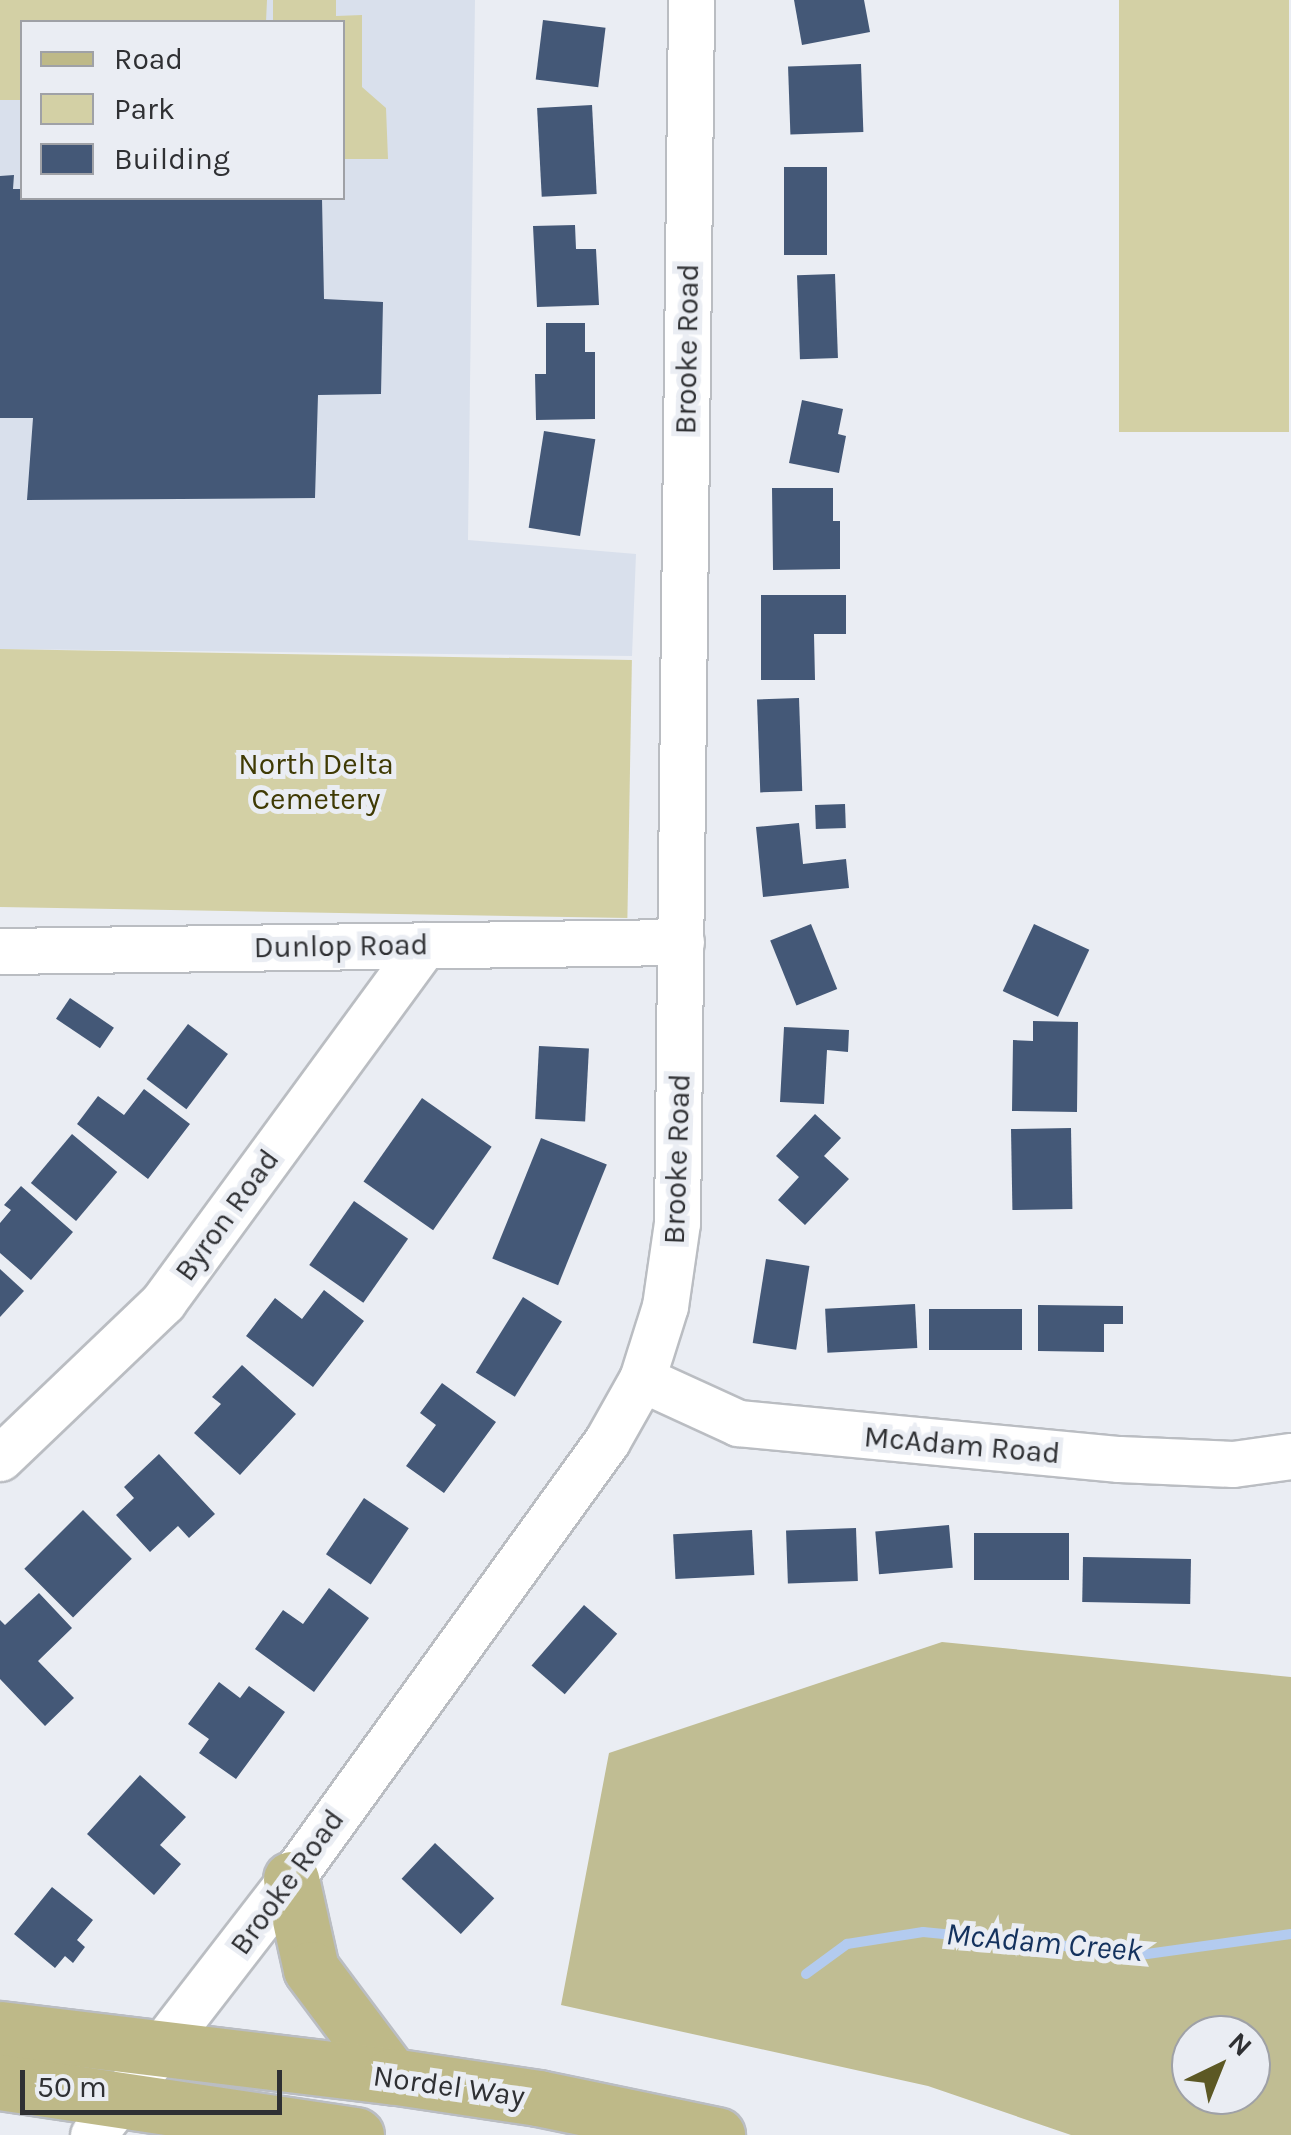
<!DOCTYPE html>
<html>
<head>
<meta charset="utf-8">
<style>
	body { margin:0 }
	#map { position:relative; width:1291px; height:2135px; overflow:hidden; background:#eaedf3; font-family:Karla,sans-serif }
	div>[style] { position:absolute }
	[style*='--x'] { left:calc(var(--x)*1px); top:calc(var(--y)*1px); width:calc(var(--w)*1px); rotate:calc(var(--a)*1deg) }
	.built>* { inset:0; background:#d9e0ec }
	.green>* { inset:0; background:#d3d0a5; transform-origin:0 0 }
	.forest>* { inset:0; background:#c0bd93 }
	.stream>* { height:10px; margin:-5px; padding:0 5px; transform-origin:5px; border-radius:5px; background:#b3cbef }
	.building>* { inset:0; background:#445877; transform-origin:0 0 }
	.roads { filter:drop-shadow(2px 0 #babdc2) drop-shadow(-2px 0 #babdc2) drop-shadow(0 2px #babdc2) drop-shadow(0 -2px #babdc2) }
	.minor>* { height:45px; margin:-22.5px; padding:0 22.5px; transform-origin:22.5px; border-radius:22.5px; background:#fff }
	.major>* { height:55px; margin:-27.5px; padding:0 27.5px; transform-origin:27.5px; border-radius:27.5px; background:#beb988 }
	span { translate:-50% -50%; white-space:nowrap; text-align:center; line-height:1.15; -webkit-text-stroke:10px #eaedf3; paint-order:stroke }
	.street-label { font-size:30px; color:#2f3033 }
	.park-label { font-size:30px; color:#3f3a04 }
	.water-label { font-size:32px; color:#14325e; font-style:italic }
	.legend { position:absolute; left:20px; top:20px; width:325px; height:180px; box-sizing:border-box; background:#eaedf3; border:2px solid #9fa1a6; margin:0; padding:12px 18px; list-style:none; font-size:30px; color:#2f3033 }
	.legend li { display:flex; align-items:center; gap:20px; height:50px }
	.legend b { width:50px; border:2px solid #9fa1a6 }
	.north { position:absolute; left:1171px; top:2015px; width:100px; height:100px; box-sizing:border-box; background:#eaedf3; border:2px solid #9fa1a6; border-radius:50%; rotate:43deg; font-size:28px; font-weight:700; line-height:40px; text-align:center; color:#2f3033 }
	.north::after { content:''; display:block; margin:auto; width:35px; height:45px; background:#5c5824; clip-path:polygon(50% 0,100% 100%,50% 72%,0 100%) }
	.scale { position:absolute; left:20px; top:2070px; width:262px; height:45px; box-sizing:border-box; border:5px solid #2f3033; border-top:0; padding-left:12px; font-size:30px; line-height:35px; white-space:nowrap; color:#2f3033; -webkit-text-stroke:8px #eaedf3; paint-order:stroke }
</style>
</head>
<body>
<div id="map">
	<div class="built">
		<div style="clip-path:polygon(evenodd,0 0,475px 0,468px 540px,636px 554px,632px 656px,0 649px,0 0,22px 22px,342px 22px,342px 198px,22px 198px,22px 22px)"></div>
	</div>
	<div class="green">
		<div style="clip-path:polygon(0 0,267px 0,266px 22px,22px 22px,22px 100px,0 100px)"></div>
		<div style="clip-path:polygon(273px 0,336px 0,336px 16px,362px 15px,362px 87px,386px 108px,388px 159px,343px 159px,342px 22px,273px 22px)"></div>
		<div style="left:1119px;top:0;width:170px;height:432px"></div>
		<div style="left:0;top:649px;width:632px;height:258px;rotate:1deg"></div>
	</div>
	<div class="forest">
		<div style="clip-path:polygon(evenodd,942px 1642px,1291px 1677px,1291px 2135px,1071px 2135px,928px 2086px,561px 2005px,609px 1753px,942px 1642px,1191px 2035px,1251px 2035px,1251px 2095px,1191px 2095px,1191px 2035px)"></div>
	</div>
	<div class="stream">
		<div style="--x:806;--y:1974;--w:51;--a:-36.2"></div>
		<div style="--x:847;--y:1944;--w:77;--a:-9"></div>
		<div style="--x:923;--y:1932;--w:225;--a:5.6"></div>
		<div style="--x:1147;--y:1954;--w:145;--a:-7.9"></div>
	</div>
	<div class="building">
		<div style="clip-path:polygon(794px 0,864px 0,870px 32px,802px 45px)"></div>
		<div style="left:543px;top:20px;width:63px;height:60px;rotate:7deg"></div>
		<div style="left:861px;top:64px;width:68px;height:73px;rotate:88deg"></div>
		<div style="left:592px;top:105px;width:89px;height:55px;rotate:87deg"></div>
		<div style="left:784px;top:167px;width:43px;height:88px"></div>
		<div style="clip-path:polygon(14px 175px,13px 189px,22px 189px,22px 198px,322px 198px,324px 299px,383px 302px,381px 394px,318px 395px,315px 498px,27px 500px,33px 418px,0 418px,0 176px)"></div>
		<div style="clip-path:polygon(575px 225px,576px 249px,596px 249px,599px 305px,537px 307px,533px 226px)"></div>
		<div style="left:835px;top:274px;width:84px;height:38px;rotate:88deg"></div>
		<div style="clip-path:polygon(546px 323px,585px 323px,585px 352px,595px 352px,595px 419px,536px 420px,535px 374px,546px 374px)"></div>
		<div style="clip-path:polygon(802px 400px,843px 409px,838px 434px,846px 436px,839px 473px,789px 463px)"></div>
		<div style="left:544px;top:431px;width:52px;height:98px;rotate:9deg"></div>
		<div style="clip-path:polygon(772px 488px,833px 488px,833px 521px,840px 521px,840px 569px,773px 570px)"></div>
		<div style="clip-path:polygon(761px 595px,846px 595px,846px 634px,814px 634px,815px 680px,761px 680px)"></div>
		<div style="left:799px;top:698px;width:93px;height:42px;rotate:88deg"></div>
		<div style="left:845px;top:804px;width:24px;height:30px;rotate:88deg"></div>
		<div style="clip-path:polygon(799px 823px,803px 864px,846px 859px,849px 888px,763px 897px,756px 827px)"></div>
		<div style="left:811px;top:924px;width:70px;height:44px;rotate:68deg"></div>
		<div style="left:1034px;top:924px;width:61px;height:74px;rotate:25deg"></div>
		<div style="left:70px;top:998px;width:53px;height:25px;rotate:34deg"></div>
		<div style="clip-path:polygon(1033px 1021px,1078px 1022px,1077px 1112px,1012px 1111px,1013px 1040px,1033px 1041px)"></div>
		<div style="left:188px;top:1024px;width:50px;height:69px;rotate:37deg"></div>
		<div style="clip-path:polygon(784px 1027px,849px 1030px,848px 1052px,827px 1050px,824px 1104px,780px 1102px)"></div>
		<div style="left:539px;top:1046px;width:50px;height:73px;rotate:3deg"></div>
		<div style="clip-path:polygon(144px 1089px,190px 1124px,148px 1179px,77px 1124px,98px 1096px,124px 1115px)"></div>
		<div style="left:422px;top:1098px;width:85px;height:102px;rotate:35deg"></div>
		<div style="clip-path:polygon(815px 1114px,841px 1138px,824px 1156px,849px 1179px,805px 1225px,778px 1200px,799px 1177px,776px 1156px)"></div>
		<div style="left:1071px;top:1128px;width:81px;height:60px;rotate:89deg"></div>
		<div style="left:72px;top:1134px;width:59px;height:64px;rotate:40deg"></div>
		<div style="left:541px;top:1138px;width:71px;height:130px;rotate:22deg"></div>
		<div style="clip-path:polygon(21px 1186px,73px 1232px,31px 1280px,0 1253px,0 1223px,11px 1210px,4px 1205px)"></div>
		<div style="left:354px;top:1201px;width:66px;height:78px;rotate:35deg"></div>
		<div style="left:766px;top:1259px;width:44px;height:85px;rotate:9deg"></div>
		<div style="clip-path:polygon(0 1269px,24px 1291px,0 1317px)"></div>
		<div style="clip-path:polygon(324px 1290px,364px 1321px,313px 1387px,246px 1336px,275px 1298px,302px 1319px)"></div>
		<div style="left:523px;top:1297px;width:46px;height:89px;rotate:32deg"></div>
		<div style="left:915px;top:1304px;width:44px;height:90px;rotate:87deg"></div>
		<div style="clip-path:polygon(1038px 1305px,1123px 1306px,1123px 1324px,1104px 1324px,1104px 1352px,1038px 1351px)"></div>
		<div style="left:929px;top:1309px;width:93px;height:41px"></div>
		<div style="clip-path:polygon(242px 1365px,296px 1414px,240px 1475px,194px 1433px,221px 1404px,212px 1397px)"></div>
		<div style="clip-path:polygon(442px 1383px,496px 1422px,444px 1493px,406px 1466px,436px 1425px,420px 1413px)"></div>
		<div style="clip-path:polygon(159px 1454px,215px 1514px,189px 1538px,178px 1526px,150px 1552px,116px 1515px,134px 1498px,124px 1487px)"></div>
		<div style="left:364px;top:1498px;width:54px;height:68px;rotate:34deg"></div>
		<div style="left:83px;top:1510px;width:69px;height:83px;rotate:45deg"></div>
		<div style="left:949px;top:1525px;width:43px;height:74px;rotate:85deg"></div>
		<div style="left:856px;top:1528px;width:53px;height:70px;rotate:88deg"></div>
		<div style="left:752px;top:1530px;width:45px;height:79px;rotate:87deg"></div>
		<div style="left:1069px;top:1533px;width:47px;height:95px;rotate:90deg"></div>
		<div style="left:1083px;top:1557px;width:108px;height:45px;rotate:1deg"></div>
		<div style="clip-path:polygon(329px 1588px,369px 1618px,314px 1692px,255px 1649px,283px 1610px,303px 1624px)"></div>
		<div style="clip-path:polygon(39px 1593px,72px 1628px,38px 1661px,74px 1698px,45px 1726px,0 1679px,0 1620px,5px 1625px)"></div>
		<div style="left:584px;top:1605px;width:44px;height:80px;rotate:41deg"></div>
		<div style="clip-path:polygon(219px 1682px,240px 1698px,249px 1686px,285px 1712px,236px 1779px,199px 1753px,209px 1739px,188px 1724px)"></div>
		<div style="clip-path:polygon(140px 1775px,186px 1817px,160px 1845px,181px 1864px,154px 1895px,87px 1834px)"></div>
		<div style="left:435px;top:1843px;width:81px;height:49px;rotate:43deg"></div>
		<div style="clip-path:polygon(52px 1887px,93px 1920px,77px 1940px,85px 1947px,73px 1963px,65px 1956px,55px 1968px,14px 1934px)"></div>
	</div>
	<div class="roads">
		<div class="minor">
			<div style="--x:0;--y:951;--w:681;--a:-0.76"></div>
			<div style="--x:642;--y:1379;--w:106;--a:24.6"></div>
			<div style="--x:738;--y:1423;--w:383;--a:5.4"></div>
			<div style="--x:1119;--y:1459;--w:114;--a:2.5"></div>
			<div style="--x:1233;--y:1464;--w:59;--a:-7.9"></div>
			<div style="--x:0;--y:1458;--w:226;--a:-43.7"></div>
			<div style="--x:163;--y:1302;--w:442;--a:-53.8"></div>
			<div style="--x:93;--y:2135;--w:324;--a:-52.3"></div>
			<div style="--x:291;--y:1879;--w:540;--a:-54.19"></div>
			<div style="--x:607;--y:1441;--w:71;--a:-60.6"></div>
			<div style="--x:642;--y:1379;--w:77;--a:-72.5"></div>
			<div style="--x:665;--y:1306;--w:84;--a:-81.8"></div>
			<div style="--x:677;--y:1223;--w:1223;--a:-89.34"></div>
		</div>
		<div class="major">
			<div style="--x:291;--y:1879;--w:92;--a:77.5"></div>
			<div style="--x:311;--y:1969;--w:134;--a:53.2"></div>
			<div style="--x:0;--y:2029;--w:394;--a:6.9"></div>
			<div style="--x:391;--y:2076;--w:149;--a:8.5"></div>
			<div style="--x:538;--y:2098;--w:183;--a:11.7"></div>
			<div style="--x:0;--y:2082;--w:360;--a:8.5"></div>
		</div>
	</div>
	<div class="street-label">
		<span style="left:687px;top:349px;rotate:-89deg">Brooke Road</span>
		<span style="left:341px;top:946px;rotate:-1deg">Dunlop Road</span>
		<span style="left:677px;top:1159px;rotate:-88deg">Brooke Road</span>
		<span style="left:227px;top:1215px;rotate:-54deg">Byron Road</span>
		<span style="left:962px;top:1445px;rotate:5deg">McAdam Road</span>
		<span style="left:287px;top:1882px;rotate:-54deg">Brooke Road</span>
		<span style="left:449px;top:2086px;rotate:8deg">Nordel Way</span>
	</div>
	<div class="park-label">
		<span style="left:316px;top:781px">North Delta<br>Cemetery</span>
	</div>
	<div class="water-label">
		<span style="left:1044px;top:1943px;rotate:5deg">McAdam Creek</span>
	</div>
	<ul class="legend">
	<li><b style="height:12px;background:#beb988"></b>Road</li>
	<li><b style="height:28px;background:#d3d0a5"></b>Park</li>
	<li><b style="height:28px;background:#445877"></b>Building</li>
	</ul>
	<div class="north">N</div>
	<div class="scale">50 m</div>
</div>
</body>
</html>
